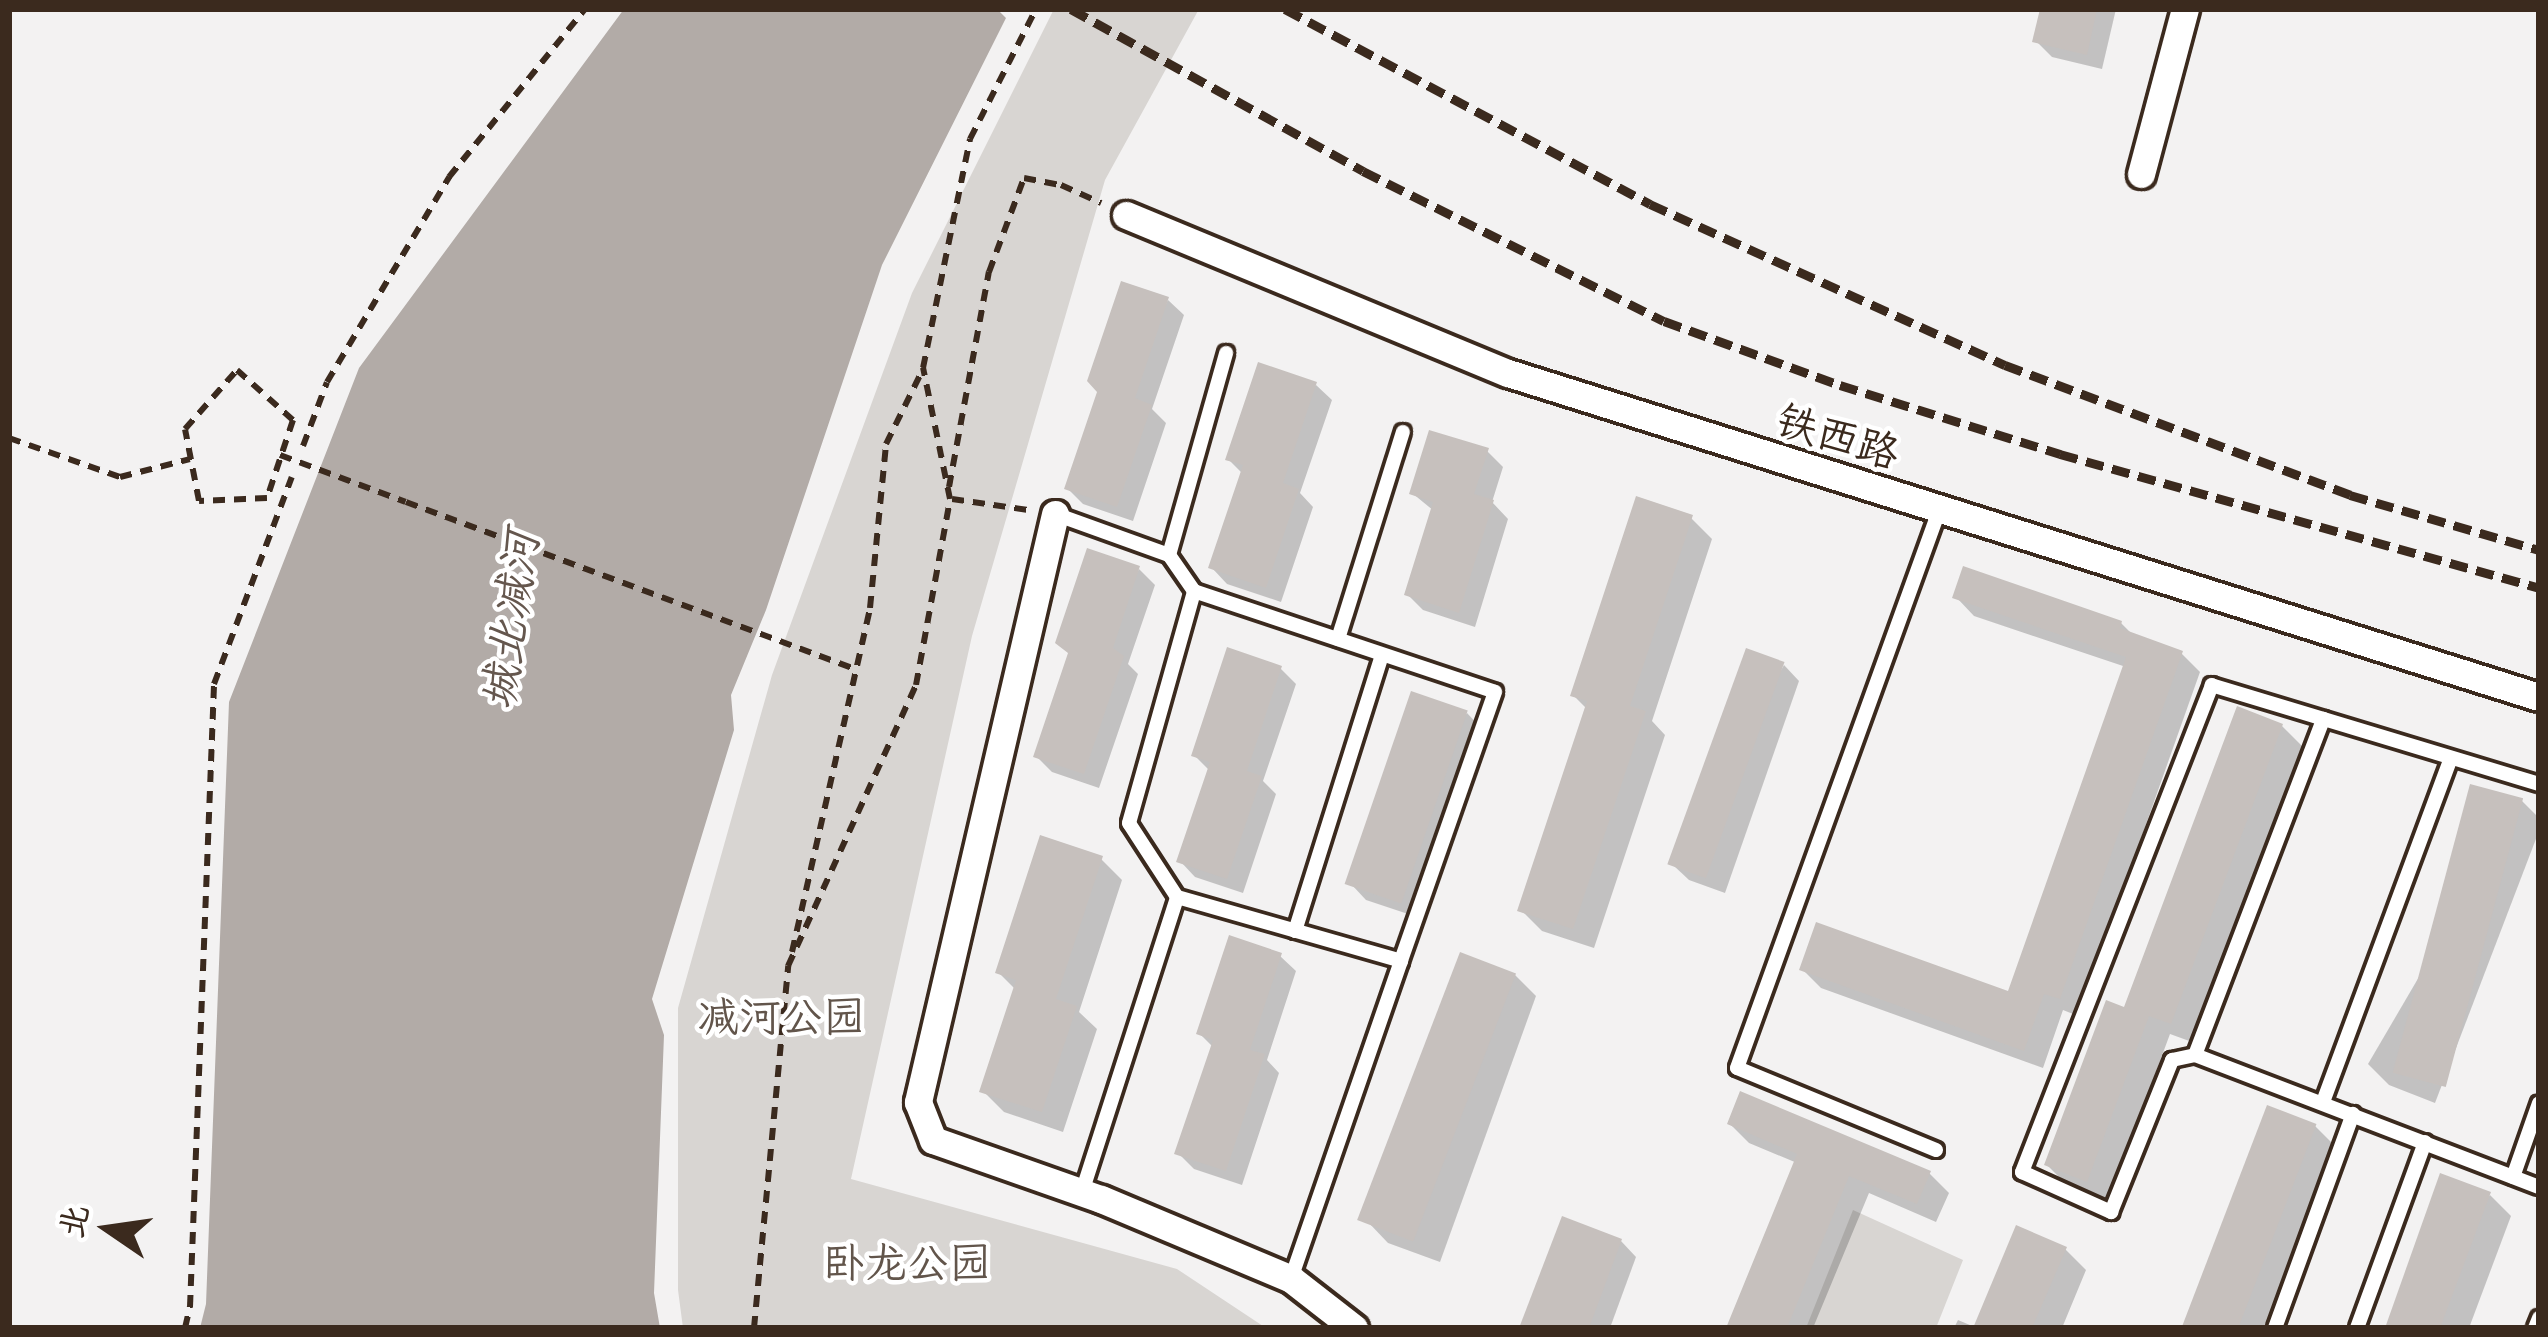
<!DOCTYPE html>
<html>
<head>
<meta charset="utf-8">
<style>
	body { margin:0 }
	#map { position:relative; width:2548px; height:1337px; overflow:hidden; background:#f3f2f2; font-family:"Patrick Hand","LXGW WenKai TC",sans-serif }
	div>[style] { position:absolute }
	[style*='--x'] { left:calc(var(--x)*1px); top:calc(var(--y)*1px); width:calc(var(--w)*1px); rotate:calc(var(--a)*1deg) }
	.green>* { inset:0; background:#d8d5d2 }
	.water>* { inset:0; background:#b2aba7 }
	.shadow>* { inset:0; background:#0003 }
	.building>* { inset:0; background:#c6c0bd; transform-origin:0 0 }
	.path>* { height:6px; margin-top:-3px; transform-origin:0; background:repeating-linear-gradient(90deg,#3b2a1e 0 12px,transparent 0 21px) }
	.roads { filter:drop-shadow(3px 0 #3b2a1e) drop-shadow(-3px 0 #3b2a1e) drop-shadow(0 3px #3b2a1e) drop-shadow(0 -3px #3b2a1e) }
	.service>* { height:14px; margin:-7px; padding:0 7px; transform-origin:7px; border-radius:7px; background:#fff }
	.minor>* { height:27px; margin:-13.5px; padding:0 13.5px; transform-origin:13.5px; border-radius:13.5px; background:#fff }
	.rail>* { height:9px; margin-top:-4.5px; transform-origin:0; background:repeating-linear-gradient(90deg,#3b2a1e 0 18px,transparent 0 27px) }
	.path-bridge>* { height:6px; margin-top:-3px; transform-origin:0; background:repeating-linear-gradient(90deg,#3b2a1e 0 12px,transparent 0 21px) }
	span { translate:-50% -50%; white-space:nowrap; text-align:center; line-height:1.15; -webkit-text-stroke:9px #fff; paint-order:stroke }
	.street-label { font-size:42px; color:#3b2a1e }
	.park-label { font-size:42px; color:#62554b }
	.water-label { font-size:45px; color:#65574e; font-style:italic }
	.frame { position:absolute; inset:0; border:12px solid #3b2a1e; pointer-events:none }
	.north { position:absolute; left:48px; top:1169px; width:120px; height:120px; -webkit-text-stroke:9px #fff; paint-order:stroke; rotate:283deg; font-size:33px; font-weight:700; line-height:48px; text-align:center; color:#3b2a1e }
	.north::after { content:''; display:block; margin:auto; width:42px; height:54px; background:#3b2a1e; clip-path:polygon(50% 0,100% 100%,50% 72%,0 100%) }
</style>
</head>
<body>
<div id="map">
	<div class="green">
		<div style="clip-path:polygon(1054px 9px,1199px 9px,1105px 180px,972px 636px,851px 1179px,1177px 1269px,1266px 1328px,683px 1328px,678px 1290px,678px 1008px,772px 675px,912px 293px)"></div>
		<div style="clip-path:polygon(1853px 1210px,1963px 1260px,1936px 1328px,1806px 1328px)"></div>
	</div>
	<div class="water">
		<div style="clip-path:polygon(624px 9px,997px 9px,1006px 18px,882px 265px,766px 610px,731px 695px,734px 730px,652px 999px,664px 1035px,654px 1293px,660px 1328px,200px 1328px,206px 1304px,229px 702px,359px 368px)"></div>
	</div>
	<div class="shadow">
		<div style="clip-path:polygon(2043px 9px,2116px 9px,2102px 69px,2052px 57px,2036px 41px)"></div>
		<div style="clip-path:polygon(1168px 300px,1184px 315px,1152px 409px,1166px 423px,1133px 521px,1083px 504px,1067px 488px)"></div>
		<div style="clip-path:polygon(1316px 385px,1332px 400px,1300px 493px,1313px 507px,1281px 602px,1227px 584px,1212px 568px,1243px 474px,1228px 459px)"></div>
		<div style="clip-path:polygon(1487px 451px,1503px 467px,1492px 502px,1508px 519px,1475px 627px,1423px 610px,1408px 595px,1434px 511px,1412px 493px)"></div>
		<div style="clip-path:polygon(1691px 518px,1712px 539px,1652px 721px,1665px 735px,1594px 948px,1542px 931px,1521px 910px,1588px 710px,1573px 695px)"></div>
		<div style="clip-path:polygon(1139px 569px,1155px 585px,1128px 664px,1138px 674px,1099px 788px,1052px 772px,1036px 756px)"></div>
		<div style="clip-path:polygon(1956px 597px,2121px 623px,2134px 636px,2181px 653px,2200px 672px,2078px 1016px,2063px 1010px,2043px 1068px,1821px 988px,1802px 969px,2010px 995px,2126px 667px,1974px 616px)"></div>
		<div style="clip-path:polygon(1784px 665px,1799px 681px,1725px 893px,1689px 880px,1673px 865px)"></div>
		<div style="clip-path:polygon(1280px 668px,1296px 684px,1263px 781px,1276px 794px,1243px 893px,1195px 877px,1180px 861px,1210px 771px,1194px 755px)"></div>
		<div style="clip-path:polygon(1467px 713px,1482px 729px,1420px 918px,1366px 900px,1351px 884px)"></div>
		<div style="clip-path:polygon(2282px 726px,2303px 747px,2192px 1042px,2170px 1034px,2108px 1201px,2068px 1186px,2047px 1165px)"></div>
		<div style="clip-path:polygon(2522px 801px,2539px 818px,2539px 831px,2435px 1103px,2389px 1085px,2368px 1064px)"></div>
		<div style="clip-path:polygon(1101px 859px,1122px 880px,1079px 1012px,1097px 1029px,1063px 1132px,1004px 1112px,983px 1091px,1016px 990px,998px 972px)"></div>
		<div style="clip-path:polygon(1280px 956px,1296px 971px,1267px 1060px,1279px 1073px,1242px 1185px,1194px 1169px,1178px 1153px,1213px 1047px,1200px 1034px)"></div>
		<div style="clip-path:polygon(1515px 975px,1536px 996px,1440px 1262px,1388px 1243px,1367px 1221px)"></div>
		<div style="clip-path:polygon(1730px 1124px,1930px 1174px,1949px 1193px,1936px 1222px,1869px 1193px,1813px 1328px,1729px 1328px,1797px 1163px,1749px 1143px)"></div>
		<div style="clip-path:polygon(2315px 1126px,2336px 1147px,2267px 1328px,2185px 1328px)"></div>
		<div style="clip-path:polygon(2490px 1195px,2511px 1216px,2469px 1328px,2388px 1328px)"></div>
		<div style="clip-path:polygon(1621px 1241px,1636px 1257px,1610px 1328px,1522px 1328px)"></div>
		<div style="clip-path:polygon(2065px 1249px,2086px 1270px,2062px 1328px,1954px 1328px,1958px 1320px,1977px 1328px)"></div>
	</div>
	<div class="building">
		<div style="clip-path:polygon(2040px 9px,2097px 9px,2087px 55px,2032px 42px)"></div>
		<div style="clip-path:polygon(1121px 281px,1169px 297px,1135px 398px,1152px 405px,1117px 507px,1064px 489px,1097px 392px,1087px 381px)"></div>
		<div style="clip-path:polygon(1258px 362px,1317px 382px,1283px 483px,1299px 489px,1266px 588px,1208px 568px,1243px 465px,1225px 460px)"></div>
		<div style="clip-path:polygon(1429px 430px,1489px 448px,1474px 494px,1494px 500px,1459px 613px,1404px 595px,1433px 502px,1409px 494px)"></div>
		<div style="clip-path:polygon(1636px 496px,1693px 515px,1630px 706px,1646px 711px,1573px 929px,1517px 911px,1587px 701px,1570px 696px)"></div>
		<div style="clip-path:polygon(1087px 548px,1140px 566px,1113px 648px,1124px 656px,1084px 774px,1033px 757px,1068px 653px,1055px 643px)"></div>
		<div style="clip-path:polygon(1963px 566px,2122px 621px,2120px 628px,2183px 651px,2060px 999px,2044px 994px,2024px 1051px,1799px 970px,1816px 922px,2008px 991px,2126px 657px,1952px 598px)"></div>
		<div style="clip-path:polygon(1227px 647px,1282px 666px,1247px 771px,1262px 776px,1227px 879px,1176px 862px,1210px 762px,1191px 756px)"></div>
		<div style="left:1746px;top:648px;width:41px;height:230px;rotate:20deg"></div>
		<div style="left:1411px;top:691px;width:60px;height:204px;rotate:19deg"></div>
		<div style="clip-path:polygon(2237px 706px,2283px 724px,2171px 1024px,2149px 1016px,2087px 1182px,2044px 1165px,2106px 1000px,2124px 1007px)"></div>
		<div style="left:2470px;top:784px;width:55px;height:299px;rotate:15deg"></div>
		<div style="clip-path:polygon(1040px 835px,1103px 856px,1056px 999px,1077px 1006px,1042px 1112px,979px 1092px,1016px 980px,995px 973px)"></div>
		<div style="clip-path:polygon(1229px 935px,1282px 953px,1250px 1050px,1265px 1054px,1226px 1171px,1174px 1154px,1213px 1040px,1196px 1034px)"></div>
		<div style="left:1460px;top:952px;width:60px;height:287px;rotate:21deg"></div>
		<div style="clip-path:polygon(1740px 1091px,1931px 1171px,1917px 1204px,1849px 1176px,1787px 1328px,1726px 1328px,1797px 1154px,1727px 1124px)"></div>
		<div style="left:2267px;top:1105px;width:53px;height:239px;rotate:21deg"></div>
		<div style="clip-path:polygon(2440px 1173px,2491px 1192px,2440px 1328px,2385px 1328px)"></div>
		<div style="clip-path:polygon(1562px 1216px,1622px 1239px,1589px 1328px,1519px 1328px)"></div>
		<div style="clip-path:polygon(2016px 1225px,2067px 1247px,2032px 1328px,1973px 1328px)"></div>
	</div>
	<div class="path">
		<div style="--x:237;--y:370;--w:75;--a:41.8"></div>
		<div style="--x:293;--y:420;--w:82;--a:108.4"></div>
		<div style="--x:267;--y:498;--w:68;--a:177.5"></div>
		<div style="--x:199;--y:501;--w:73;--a:-101"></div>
		<div style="--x:185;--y:429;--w:79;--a:-48.6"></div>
		<div style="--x:9;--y:438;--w:118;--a:19.4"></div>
		<div style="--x:120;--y:477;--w:72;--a:-14.4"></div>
		<div style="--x:303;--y:446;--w:68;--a:-69.4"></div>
		<div style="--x:327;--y:382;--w:239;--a:-59.2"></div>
		<div style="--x:449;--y:177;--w:216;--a:-51"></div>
		<div style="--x:949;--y:487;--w:219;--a:-79.5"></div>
		<div style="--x:989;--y:272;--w:100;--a:-69.6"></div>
		<div style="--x:1024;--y:178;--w:38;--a:11"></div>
		<div style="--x:1061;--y:185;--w:44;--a:24.2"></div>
		<div style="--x:952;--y:499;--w:77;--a:8.2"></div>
		<div style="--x:406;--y:502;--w:480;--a:20.4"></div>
		<div style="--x:792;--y:952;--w:353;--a:-77.2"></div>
		<div style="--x:870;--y:608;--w:165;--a:-84.4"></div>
		<div style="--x:886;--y:444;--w:81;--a:-63.7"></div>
		<div style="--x:185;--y:1328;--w:22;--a:-77"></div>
		<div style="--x:190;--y:1307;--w:623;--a:-87.79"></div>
		<div style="--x:214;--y:684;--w:221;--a:-69.4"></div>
		<div style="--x:754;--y:1328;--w:364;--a:-84.6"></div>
		<div style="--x:788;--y:966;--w:309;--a:-65.5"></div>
		<div style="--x:916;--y:685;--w:189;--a:-79.6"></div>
		<div style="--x:950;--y:499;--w:134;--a:-101.6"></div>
		<div style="--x:923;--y:368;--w:234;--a:-78.4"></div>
		<div style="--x:970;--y:139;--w:146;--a:-63.1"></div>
	</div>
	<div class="roads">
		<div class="service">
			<div style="--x:1055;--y:514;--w:121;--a:19.8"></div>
			<div style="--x:1194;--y:591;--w:317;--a:18.5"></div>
			<div style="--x:1495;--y:692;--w:285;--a:109.3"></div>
			<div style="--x:1338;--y:639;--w:217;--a:-72.6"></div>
			<div style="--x:2539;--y:784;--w:342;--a:-163.2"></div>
			<div style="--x:2212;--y:685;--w:523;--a:111.31"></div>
			<div style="--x:2022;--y:1172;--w:98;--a:24.2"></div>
			<div style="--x:2111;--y:1212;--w:164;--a:-68.1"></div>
			<div style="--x:2172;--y:1060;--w:24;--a:-12"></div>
			<div style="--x:2195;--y:1055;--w:368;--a:21"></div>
			<div style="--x:1177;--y:897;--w:233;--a:15.9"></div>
			<div style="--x:1401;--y:961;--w:336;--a:109.1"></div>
			<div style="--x:1295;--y:931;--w:289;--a:-72.5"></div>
			<div style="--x:2195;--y:1055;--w:360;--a:-69.1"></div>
			<div style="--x:2323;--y:1102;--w:367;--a:-69.6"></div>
			<div style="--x:1936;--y:1150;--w:215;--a:-157.6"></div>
			<div style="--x:1737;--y:1068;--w:592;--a:-70.07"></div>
			<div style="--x:2513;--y:1177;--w:78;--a:-70.6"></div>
			<div style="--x:1082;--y:1192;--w:310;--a:-72.1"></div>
			<div style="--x:1177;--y:897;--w:88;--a:-123"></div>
			<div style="--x:1129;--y:823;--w:241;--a:-74.3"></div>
			<div style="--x:1194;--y:591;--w:44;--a:-124.8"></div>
			<div style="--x:1169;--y:555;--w:210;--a:-74.2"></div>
			<div style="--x:2275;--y:1328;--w:228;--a:-70"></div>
			<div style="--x:2357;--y:1328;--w:198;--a:-69.9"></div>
			<div style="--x:2535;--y:1328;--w:11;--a:-68"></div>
		</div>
		<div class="minor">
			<div style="--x:2141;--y:174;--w:171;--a:-75.1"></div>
			<div style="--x:1126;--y:215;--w:413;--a:22.5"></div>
			<div style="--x:1508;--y:373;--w:1081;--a:17.45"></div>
			<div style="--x:1055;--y:514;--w:604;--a:103.12"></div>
			<div style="--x:918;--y:1102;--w:41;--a:68.5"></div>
			<div style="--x:933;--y:1140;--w:178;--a:19.4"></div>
			<div style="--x:1101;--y:1199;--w:206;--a:22.8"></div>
			<div style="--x:1291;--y:1279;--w:80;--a:37.9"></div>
		</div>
	</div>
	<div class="rail">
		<div style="--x:1071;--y:9;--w:334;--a:29"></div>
		<div style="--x:1363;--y:171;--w:336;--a:26.5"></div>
		<div style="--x:1664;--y:321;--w:187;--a:20"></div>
		<div style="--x:1840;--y:385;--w:231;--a:17.4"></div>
		<div style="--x:2060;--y:454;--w:497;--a:15.6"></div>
		<div style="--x:1285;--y:9;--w:414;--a:28.1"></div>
		<div style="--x:1650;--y:204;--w:390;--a:24.4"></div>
		<div style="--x:2005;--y:365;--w:369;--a:20.6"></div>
		<div style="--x:2350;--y:495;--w:197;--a:16.2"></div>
	</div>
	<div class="path-bridge">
		<div style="--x:280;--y:455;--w:134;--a:20.5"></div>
	</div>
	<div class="street-label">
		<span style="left:1838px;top:436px;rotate:17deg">铁西路</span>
	</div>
	<div class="park-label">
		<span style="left:781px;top:1016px">减河公园</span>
		<span style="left:907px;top:1262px">卧龙公园</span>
	</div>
	<div class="water-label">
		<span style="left:509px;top:620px;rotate:-82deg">城北减河</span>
	</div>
	<div class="frame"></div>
	<div class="north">北</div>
</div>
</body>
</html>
